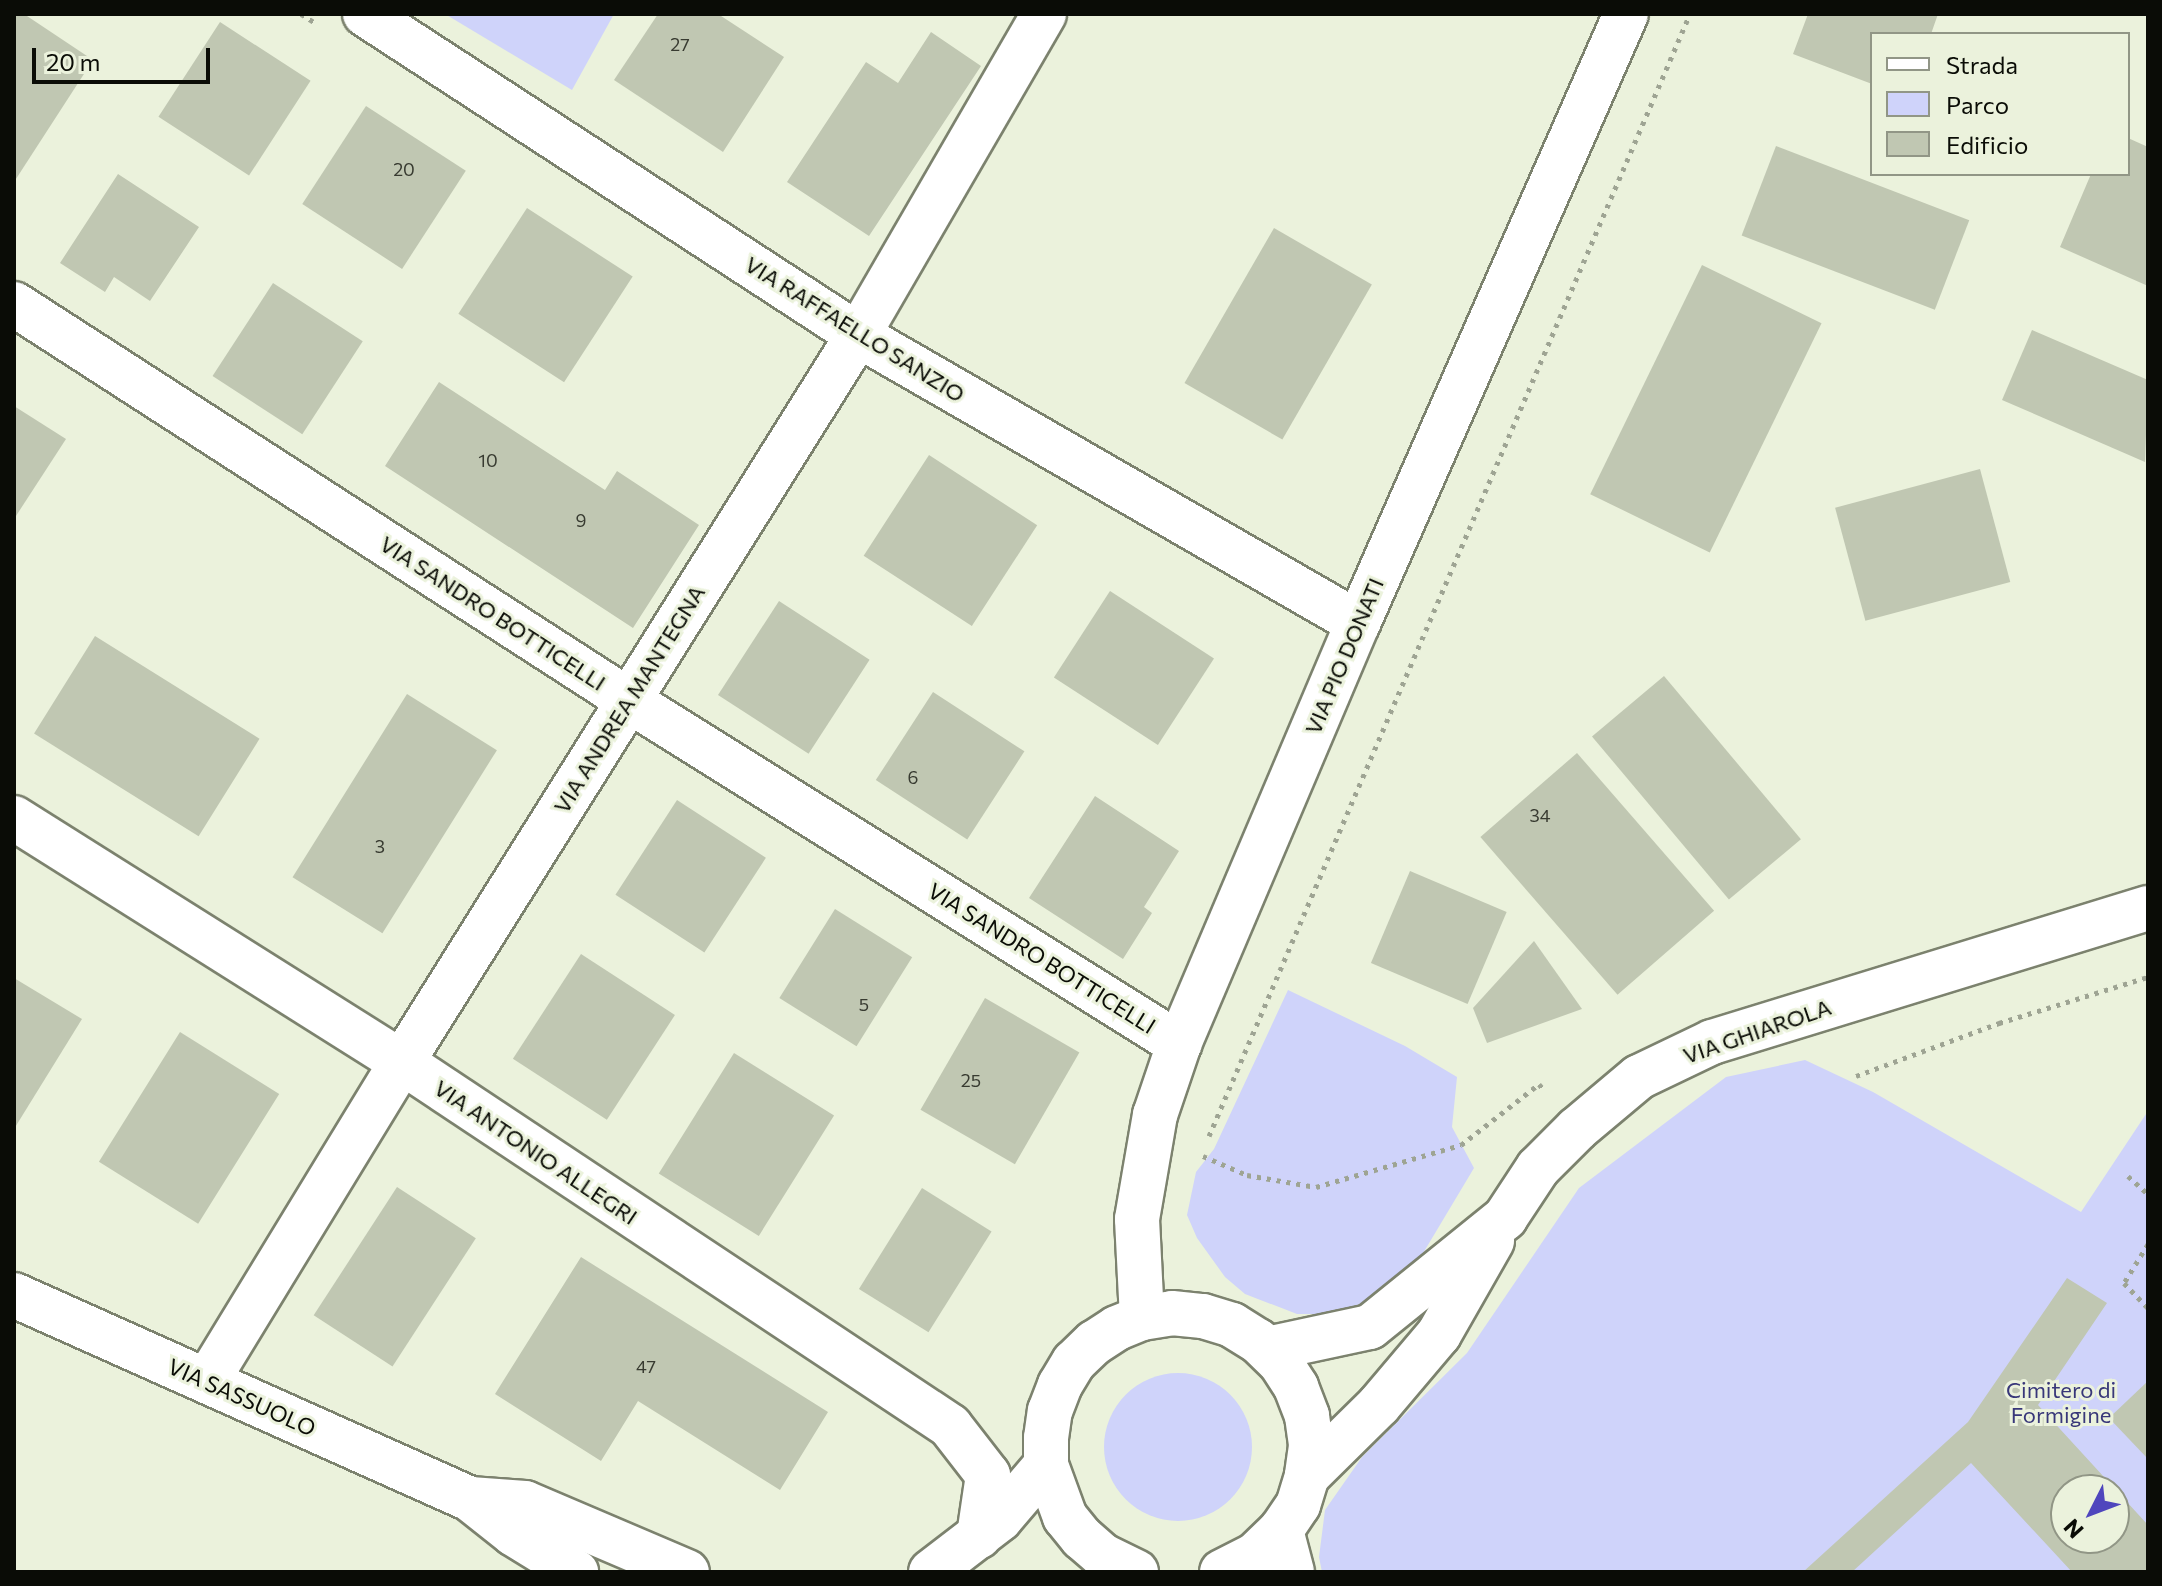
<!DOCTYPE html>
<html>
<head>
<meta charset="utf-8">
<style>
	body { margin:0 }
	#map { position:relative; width:2162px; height:1586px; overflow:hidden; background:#ebf2dc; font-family:Commissioner,sans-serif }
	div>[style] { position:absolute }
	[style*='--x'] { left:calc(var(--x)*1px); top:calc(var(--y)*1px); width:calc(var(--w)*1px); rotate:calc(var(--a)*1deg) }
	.green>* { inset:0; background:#cfd3fa }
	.round { border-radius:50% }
	.building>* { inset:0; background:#c0c7b2; transform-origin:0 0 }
	.path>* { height:5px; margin-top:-2.5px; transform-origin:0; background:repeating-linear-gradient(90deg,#9ea493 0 4px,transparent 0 10px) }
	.roads { filter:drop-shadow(2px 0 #7c826e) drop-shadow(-2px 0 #7c826e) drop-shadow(0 2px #7c826e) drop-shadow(0 -2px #7c826e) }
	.minor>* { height:44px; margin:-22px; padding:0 22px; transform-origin:22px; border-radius:22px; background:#fff }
	.tertiary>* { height:44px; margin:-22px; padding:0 22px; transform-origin:22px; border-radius:22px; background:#fff }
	span { translate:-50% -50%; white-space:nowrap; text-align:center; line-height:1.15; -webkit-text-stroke:6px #ebf2dc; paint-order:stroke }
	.number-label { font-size:18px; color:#383b31 }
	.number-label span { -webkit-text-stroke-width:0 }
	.street-label { font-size:22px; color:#0a0c06 }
	.park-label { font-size:22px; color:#383779 }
	.frame { position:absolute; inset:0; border:16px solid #0a0c06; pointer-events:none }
	.legend { position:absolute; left:1870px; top:32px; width:260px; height:144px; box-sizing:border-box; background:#ebf2dc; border:2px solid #919686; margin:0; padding:10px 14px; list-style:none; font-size:24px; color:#0a0c06 }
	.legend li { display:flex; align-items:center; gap:16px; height:40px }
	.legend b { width:40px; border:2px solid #919686 }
	.north { position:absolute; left:2050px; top:1474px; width:80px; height:80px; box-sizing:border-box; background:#ebf2dc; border:2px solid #919686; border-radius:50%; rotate:228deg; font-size:22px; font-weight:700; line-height:32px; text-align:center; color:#0a0c06 }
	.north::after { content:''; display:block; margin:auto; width:28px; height:36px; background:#4f46bd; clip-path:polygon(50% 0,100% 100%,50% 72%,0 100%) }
	.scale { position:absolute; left:32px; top:48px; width:178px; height:36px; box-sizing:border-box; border:4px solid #0a0c06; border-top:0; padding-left:10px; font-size:24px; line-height:28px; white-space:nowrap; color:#0a0c06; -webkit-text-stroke:6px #ebf2dc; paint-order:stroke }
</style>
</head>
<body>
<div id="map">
	<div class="green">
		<div style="clip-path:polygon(445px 14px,614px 14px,572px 90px)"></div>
		<div style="clip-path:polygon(1288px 990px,1405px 1046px,1457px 1077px,1452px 1127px,1474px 1168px,1416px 1265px,1380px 1294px,1340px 1314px,1297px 1314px,1245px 1294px,1225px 1277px,1197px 1238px,1187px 1215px,1196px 1172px,1214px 1149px)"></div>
		<div style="clip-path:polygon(evenodd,1805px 1060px,1873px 1092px,2081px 1212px,2148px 1111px,2148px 1572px,1322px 1572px,1319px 1557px,1325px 1510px,1362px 1457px,1467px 1353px,1579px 1188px,1726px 1077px,1805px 1060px,2066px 1490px,2114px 1490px,2114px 1538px,2066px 1538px,2066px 1490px)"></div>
		<div class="round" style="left:1104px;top:1373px;width:148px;height:148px"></div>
	</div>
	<div class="building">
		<div style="clip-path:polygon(14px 14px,24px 14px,93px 60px,14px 182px)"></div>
		<div style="clip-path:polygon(658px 14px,718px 14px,784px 57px,723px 152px,614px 80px)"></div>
		<div style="clip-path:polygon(1808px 14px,1938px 14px,1931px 34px,1872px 34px,1872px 84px,1793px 54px)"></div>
		<div style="left:220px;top:22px;width:108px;height:113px;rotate:33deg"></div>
		<div style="clip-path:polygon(931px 32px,981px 66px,869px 236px,787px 182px,866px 62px,898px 83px)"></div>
		<div style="left:366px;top:106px;width:119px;height:117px;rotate:33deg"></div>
		<div style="clip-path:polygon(2128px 138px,2148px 147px,2148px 286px,2060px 247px,2091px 174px,2128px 174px)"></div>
		<div style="left:1776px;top:146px;width:207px;height:96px;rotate:21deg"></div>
		<div style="clip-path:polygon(118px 174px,199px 227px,150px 301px,114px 277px,105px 292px,60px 263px)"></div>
		<div style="left:527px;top:208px;width:126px;height:126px;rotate:33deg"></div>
		<div style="left:1274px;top:228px;width:113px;height:179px;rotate:30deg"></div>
		<div style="left:1702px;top:265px;width:133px;height:255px;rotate:26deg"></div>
		<div style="left:273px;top:283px;width:107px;height:111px;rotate:33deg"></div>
		<div style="clip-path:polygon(2032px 330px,2148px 380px,2145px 462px,2002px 400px)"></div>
		<div style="clip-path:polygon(439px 382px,605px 490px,617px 471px,699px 525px,633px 628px,385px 466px)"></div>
		<div style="clip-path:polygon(14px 406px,66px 439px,14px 519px)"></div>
		<div style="left:929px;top:455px;width:129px;height:120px;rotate:33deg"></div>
		<div style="left:1980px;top:469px;width:117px;height:150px;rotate:75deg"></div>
		<div style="left:1110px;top:591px;width:124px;height:103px;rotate:33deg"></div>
		<div style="left:779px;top:601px;width:108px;height:112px;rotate:33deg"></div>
		<div style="left:95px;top:636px;width:194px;height:115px;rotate:32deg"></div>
		<div style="left:1664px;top:676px;width:213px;height:94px;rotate:50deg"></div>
		<div style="left:933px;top:692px;width:109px;height:105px;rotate:33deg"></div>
		<div style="left:407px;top:694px;width:106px;height:216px;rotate:32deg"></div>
		<div style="left:1577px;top:753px;width:209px;height:128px;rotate:49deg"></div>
		<div style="clip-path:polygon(1095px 796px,1179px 851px,1144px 907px,1152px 913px,1123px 959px,1029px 898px)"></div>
		<div style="left:677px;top:800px;width:106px;height:113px;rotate:33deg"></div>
		<div style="left:1410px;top:871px;width:105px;height:100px;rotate:23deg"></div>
		<div style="left:835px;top:909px;width:91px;height:105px;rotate:32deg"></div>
		<div style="clip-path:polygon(1534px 941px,1582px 1009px,1487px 1043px,1473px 1008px)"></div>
		<div style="left:581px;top:954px;width:112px;height:125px;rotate:33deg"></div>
		<div style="clip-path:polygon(14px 978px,82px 1019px,14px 1129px)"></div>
		<div style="left:985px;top:998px;width:109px;height:129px;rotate:30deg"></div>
		<div style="left:180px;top:1032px;width:117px;height:153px;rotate:32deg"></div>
		<div style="left:734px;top:1053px;width:118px;height:142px;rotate:32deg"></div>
		<div style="left:397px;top:1187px;width:94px;height:153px;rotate:33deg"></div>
		<div style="left:922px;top:1188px;width:82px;height:119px;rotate:32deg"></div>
		<div style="clip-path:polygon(581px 1257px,828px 1412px,780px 1490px,638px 1401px,601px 1461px,495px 1394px)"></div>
		<div style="clip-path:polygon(evenodd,2067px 1278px,2107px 1303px,2038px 1405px,2148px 1525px,2148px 1572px,2072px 1572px,1971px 1463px,1852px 1572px,1803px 1572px,1968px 1422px,2067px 1278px,2066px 1490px,2114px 1490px,2114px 1538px,2066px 1538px,2066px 1490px)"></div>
		<div style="clip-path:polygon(2148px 1381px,2148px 1459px,2109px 1418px)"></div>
	</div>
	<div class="path">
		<div style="--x:301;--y:14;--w:15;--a:32"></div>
		<div style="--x:1856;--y:1076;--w:153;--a:-20.3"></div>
		<div style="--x:1999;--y:1023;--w:156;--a:-17.2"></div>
		<div style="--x:1209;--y:1136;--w:1221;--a:-66.8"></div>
		<div style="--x:1203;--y:1156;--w:48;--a:23.4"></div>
		<div style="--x:1247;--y:1175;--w:70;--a:9.9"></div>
		<div style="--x:1316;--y:1187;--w:151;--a:-16.2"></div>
		<div style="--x:1461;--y:1145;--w:99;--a:-38"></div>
		<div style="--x:1539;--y:1084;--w:6;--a:51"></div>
		<div style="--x:2128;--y:1176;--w:27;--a:42"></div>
		<div style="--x:2148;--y:1244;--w:46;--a:121.6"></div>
		<div style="--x:2124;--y:1283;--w:35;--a:46"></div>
	</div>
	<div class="roads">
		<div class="minor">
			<div style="--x:365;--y:14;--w:588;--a:33.07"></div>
			<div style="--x:858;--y:335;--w:577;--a:29.94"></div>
			<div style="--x:14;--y:304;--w:731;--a:32.82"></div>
			<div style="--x:628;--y:700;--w:650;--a:31.98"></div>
			<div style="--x:14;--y:818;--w:458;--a:32.2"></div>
			<div style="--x:402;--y:1062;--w:658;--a:33.59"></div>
			<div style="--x:950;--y:1426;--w:62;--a:52.2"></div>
			<div style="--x:988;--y:1475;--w:62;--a:98.4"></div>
			<div style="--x:1142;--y:1318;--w:99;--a:-92.9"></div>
			<div style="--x:1137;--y:1219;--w:106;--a:-80.2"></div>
			<div style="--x:1155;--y:1115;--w:75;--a:-71.3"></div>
			<div style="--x:1179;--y:1044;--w:457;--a:-67"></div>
			<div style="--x:1358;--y:623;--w:665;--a:-66.25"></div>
			<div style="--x:207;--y:1381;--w:374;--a:-58.6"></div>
			<div style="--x:402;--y:1062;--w:858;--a:-57.9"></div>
			<div style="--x:858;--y:335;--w:371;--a:-59.9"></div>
			<div style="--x:1281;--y:1530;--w:43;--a:75.3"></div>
		</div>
		<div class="tertiary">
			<div style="--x:14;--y:1295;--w:500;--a:24.1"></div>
			<div style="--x:470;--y:1499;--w:56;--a:38.5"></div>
			<div style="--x:514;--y:1534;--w:73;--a:31.5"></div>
			<div style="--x:1267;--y:1349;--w:105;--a:-12.1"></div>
			<div style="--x:1370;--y:1327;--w:174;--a:-38.9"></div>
			<div style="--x:1505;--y:1218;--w:60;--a:-56.6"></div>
			<div style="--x:1538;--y:1168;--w:55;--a:-45"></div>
			<div style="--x:1577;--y:1129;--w:81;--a:-40"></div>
			<div style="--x:1639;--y:1077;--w:81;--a:-25.6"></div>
			<div style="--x:1712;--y:1042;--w:456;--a:-17.1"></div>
			<div style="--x:1307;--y:1476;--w:101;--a:-44.6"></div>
			<div style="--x:1379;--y:1405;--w:93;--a:-49.8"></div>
			<div style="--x:1439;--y:1334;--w:107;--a:-60.3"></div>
			<div style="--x:470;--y:1499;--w:55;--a:4.2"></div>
			<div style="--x:525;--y:1503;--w:176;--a:23.1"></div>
			<div style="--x:931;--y:1572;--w:87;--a:-37.5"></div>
			<div style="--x:1000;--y:1519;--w:71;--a:-49.6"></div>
			<div style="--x:1136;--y:1572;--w:37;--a:-154"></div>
			<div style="--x:1103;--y:1556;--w:28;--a:-139"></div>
			<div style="--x:1082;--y:1538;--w:27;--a:-129"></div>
			<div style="--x:1065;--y:1517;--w:55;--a:-110.1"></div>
			<div style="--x:1046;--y:1465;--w:27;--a:-90"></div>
			<div style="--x:1046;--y:1438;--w:27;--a:-82"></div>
			<div style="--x:1050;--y:1411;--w:28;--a:-69"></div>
			<div style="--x:1060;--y:1385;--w:27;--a:-59"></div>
			<div style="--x:1074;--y:1362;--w:28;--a:-44"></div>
			<div style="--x:1094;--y:1343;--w:27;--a:-33"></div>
			<div style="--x:1117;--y:1328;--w:27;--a:-22"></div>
			<div style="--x:1142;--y:1318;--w:30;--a:-9"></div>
			<div style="--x:1172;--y:1313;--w:31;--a:6"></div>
			<div style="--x:1203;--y:1316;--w:30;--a:17"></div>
			<div style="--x:1232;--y:1325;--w:31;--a:32"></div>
			<div style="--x:1258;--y:1341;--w:30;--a:44"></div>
			<div style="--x:1280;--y:1362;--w:30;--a:57"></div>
			<div style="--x:1296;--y:1387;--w:31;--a:69"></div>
			<div style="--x:1307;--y:1416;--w:30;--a:82"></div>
			<div style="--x:1311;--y:1446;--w:30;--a:98"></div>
			<div style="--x:1307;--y:1476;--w:30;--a:107"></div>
			<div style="--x:1298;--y:1505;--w:30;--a:124"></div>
			<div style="--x:1281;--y:1530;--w:36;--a:136"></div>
			<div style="--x:1255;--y:1555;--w:37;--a:153"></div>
		</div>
	</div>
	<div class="number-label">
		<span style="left:680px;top:44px">27</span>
		<span style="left:404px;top:169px">20</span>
		<span style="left:488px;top:460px">10</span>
		<span style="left:581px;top:520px">9</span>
		<span style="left:913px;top:777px">6</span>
		<span style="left:1540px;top:815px">34</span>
		<span style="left:380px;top:846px">3</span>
		<span style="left:864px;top:1004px">5</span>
		<span style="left:971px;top:1080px">25</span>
		<span style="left:646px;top:1366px">47</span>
	</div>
	<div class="street-label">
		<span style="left:855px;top:329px;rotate:32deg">VIA RAFFAELLO SANZIO</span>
		<span style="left:493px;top:613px;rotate:33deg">VIA SANDRO BOTTICELLI</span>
		<span style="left:1344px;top:656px;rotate:-67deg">VIA PIO DONATI</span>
		<span style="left:629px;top:699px;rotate:-58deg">VIA ANDREA MANTEGNA</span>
		<span style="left:1042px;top:958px;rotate:32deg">VIA SANDRO BOTTICELLI</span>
		<span style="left:1757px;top:1031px;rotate:-19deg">VIA GHIAROLA</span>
		<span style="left:536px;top:1152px;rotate:34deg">VIA ANTONIO ALLEGRI</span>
		<span style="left:242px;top:1397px;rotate:24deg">VIA SASSUOLO</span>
	</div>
	<div class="park-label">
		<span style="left:2061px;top:1402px">Cimitero di<br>Formigine</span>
	</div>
	<div class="frame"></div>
	<ul class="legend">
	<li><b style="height:10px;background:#fff"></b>Strada</li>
	<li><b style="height:22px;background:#cfd3fa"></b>Parco</li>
	<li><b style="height:22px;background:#c0c7b2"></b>Edificio</li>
	</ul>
	<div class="north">N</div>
	<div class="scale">20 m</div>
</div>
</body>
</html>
